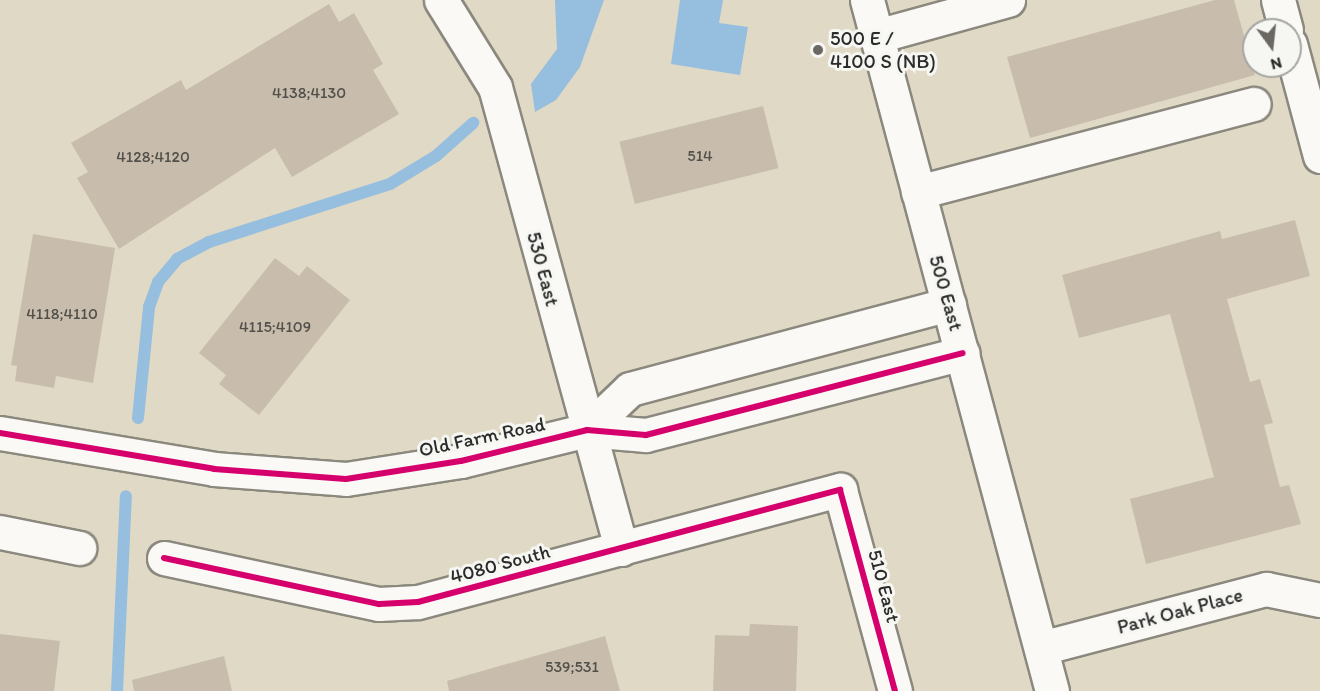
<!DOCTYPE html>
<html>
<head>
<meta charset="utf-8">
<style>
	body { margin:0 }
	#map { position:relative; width:1320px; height:691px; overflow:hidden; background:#e0d9c5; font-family:Itim,sans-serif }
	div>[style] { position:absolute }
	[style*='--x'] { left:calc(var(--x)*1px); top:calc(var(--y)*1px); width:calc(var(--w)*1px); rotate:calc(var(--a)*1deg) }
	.water>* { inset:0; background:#96bede }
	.stream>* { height:12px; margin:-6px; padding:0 6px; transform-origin:6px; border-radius:6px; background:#96bede }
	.building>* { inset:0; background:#c8bdac; transform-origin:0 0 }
	.roads { filter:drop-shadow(2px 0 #8b887e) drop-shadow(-2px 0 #8b887e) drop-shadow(0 2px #8b887e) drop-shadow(0 -2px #8b887e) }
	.minor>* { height:33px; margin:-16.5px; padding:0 16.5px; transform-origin:16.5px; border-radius:16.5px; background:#faf9f6 }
	.cycleway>* { height:6px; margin:-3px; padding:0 3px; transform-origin:3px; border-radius:3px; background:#d6006c }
	.dots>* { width:16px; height:16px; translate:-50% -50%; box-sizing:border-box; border:3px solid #f6f6f2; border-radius:50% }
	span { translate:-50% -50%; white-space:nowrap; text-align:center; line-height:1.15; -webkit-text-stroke:6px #f6f6f2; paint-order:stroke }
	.number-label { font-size:16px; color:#52504b }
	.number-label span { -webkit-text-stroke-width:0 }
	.poi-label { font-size:20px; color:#2b2b2b }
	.left { translate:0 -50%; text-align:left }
	.street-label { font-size:20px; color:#2b2b2b }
	.north { position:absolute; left:1242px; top:18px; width:60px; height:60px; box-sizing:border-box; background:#f6f6f2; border:2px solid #a5a5a2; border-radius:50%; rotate:165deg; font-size:16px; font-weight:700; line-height:24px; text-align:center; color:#2b2b2b }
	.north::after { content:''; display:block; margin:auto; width:21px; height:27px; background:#6a6861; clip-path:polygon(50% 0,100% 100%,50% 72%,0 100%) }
</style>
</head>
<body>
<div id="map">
	<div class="water">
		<div style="clip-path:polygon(555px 0,604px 0,580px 67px,556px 100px,535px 112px,531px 84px,557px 49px)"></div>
		<div style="clip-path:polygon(680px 0,723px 0,719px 23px,748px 27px,740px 75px,671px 64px)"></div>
	</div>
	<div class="stream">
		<div style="--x:138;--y:418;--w:112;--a:-84.3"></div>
		<div style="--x:149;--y:307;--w:27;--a:-70"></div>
		<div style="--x:158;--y:282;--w:30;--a:-50"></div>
		<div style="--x:177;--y:259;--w:36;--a:-28"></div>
		<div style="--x:209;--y:242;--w:190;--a:-17.8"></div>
		<div style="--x:390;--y:184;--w:54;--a:-31.3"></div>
		<div style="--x:436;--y:156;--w:50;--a:-41.7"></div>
		<div style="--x:117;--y:691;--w:195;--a:-87.4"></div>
	</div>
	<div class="building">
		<div style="clip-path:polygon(1215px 0,1234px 0,1255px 75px,1030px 138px,1007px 57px)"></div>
		<div style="clip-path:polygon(329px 4px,339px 22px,354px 13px,383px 64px,373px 70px,399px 114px,292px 177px,275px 148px,119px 249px,77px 178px,88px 172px,71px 143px,181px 80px,186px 90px)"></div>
		<div style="left:763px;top:106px;width:64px;height:148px;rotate:76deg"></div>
		<div style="clip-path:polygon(1295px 220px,1310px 276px,1227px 299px,1250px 382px,1260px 379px,1273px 423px,1264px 425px,1280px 487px,1289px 485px,1301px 524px,1146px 564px,1130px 499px,1214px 477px,1170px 314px,1079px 338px,1062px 275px,1220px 231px,1222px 239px)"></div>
		<div style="clip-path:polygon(33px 234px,115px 248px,93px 383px,56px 376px,54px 388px,15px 381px,17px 366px,11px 365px)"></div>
		<div style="clip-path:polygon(275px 258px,299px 276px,307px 266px,350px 300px,259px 415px,219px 384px,226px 375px,199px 353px)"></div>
		<div style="clip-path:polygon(750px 624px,798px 626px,796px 691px,713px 691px,715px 635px,749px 636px)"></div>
		<div style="clip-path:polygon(0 634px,60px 641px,54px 691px,0 691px)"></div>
		<div style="clip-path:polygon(605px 636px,620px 691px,449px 691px,447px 681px)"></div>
		<div style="clip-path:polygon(224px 656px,232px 691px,134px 691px,132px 680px)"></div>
	</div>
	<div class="roads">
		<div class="minor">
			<div style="--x:441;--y:0;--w:102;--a:58.2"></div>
			<div style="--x:495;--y:87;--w:479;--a:74.7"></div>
			<div style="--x:867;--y:0;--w:715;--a:75.01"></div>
			<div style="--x:1278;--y:0;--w:31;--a:75"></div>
			<div style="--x:877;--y:36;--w:136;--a:-15.4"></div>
			<div style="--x:1290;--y:44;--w:116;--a:75"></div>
			<div style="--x:918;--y:192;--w:347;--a:-14.7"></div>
			<div style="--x:587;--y:430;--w:59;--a:-43.6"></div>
			<div style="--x:630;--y:389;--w:330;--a:-14.9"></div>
			<div style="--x:0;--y:433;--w:217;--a:9.5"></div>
			<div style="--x:214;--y:469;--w:132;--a:4.3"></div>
			<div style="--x:346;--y:479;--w:116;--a:-8.9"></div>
			<div style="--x:461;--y:461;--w:130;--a:-13.8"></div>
			<div style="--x:587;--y:430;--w:59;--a:4.8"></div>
			<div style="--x:646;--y:435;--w:327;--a:-14.5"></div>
			<div style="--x:0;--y:532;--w:81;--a:11.4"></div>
			<div style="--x:164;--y:558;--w:220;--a:12.1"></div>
			<div style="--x:379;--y:604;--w:39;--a:-3"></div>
			<div style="--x:418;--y:602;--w:437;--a:-14.9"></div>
			<div style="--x:840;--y:490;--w:208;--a:74.7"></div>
			<div style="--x:1041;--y:648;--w:233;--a:-14.7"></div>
			<div style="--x:1266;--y:589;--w:55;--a:11.5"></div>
		</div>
	</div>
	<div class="cycleway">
		<div style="--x:0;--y:433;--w:217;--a:9.5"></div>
		<div style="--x:214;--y:469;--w:132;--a:4.3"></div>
		<div style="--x:346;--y:479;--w:116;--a:-8.9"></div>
		<div style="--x:461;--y:461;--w:130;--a:-13.8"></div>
		<div style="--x:587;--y:430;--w:59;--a:4.8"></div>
		<div style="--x:646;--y:435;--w:327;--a:-14.5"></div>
		<div style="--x:164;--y:558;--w:220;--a:12.1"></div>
		<div style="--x:379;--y:604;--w:39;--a:-3"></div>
		<div style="--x:418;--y:602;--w:437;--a:-14.9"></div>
		<div style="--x:840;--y:490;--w:208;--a:74.7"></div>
	</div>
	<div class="dots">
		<div style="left:818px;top:50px;background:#6a6861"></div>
	</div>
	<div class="number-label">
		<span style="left:309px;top:93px">4138;4130</span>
		<span style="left:700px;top:156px">514</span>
		<span style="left:153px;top:157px">4128;4120</span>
		<span style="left:62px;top:314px">4118;4110</span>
		<span style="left:275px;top:327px">4115;4109</span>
		<span style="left:572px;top:667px">539;531</span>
	</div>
	<div class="poi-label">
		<span class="left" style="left:830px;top:50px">500 E /<br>4100 S (NB)</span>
	</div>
	<div class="street-label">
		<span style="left:543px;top:269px;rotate:75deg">530 East</span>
		<span style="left:946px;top:293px;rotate:74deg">500 East</span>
		<span style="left:482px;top:437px;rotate:-12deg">Old Farm Road</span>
		<span style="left:500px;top:564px;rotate:-15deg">4080 South</span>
		<span style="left:884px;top:586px;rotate:75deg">510 East</span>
		<span style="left:1180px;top:611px;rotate:-15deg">Park Oak Place</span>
	</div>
	<div class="north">N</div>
</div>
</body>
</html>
